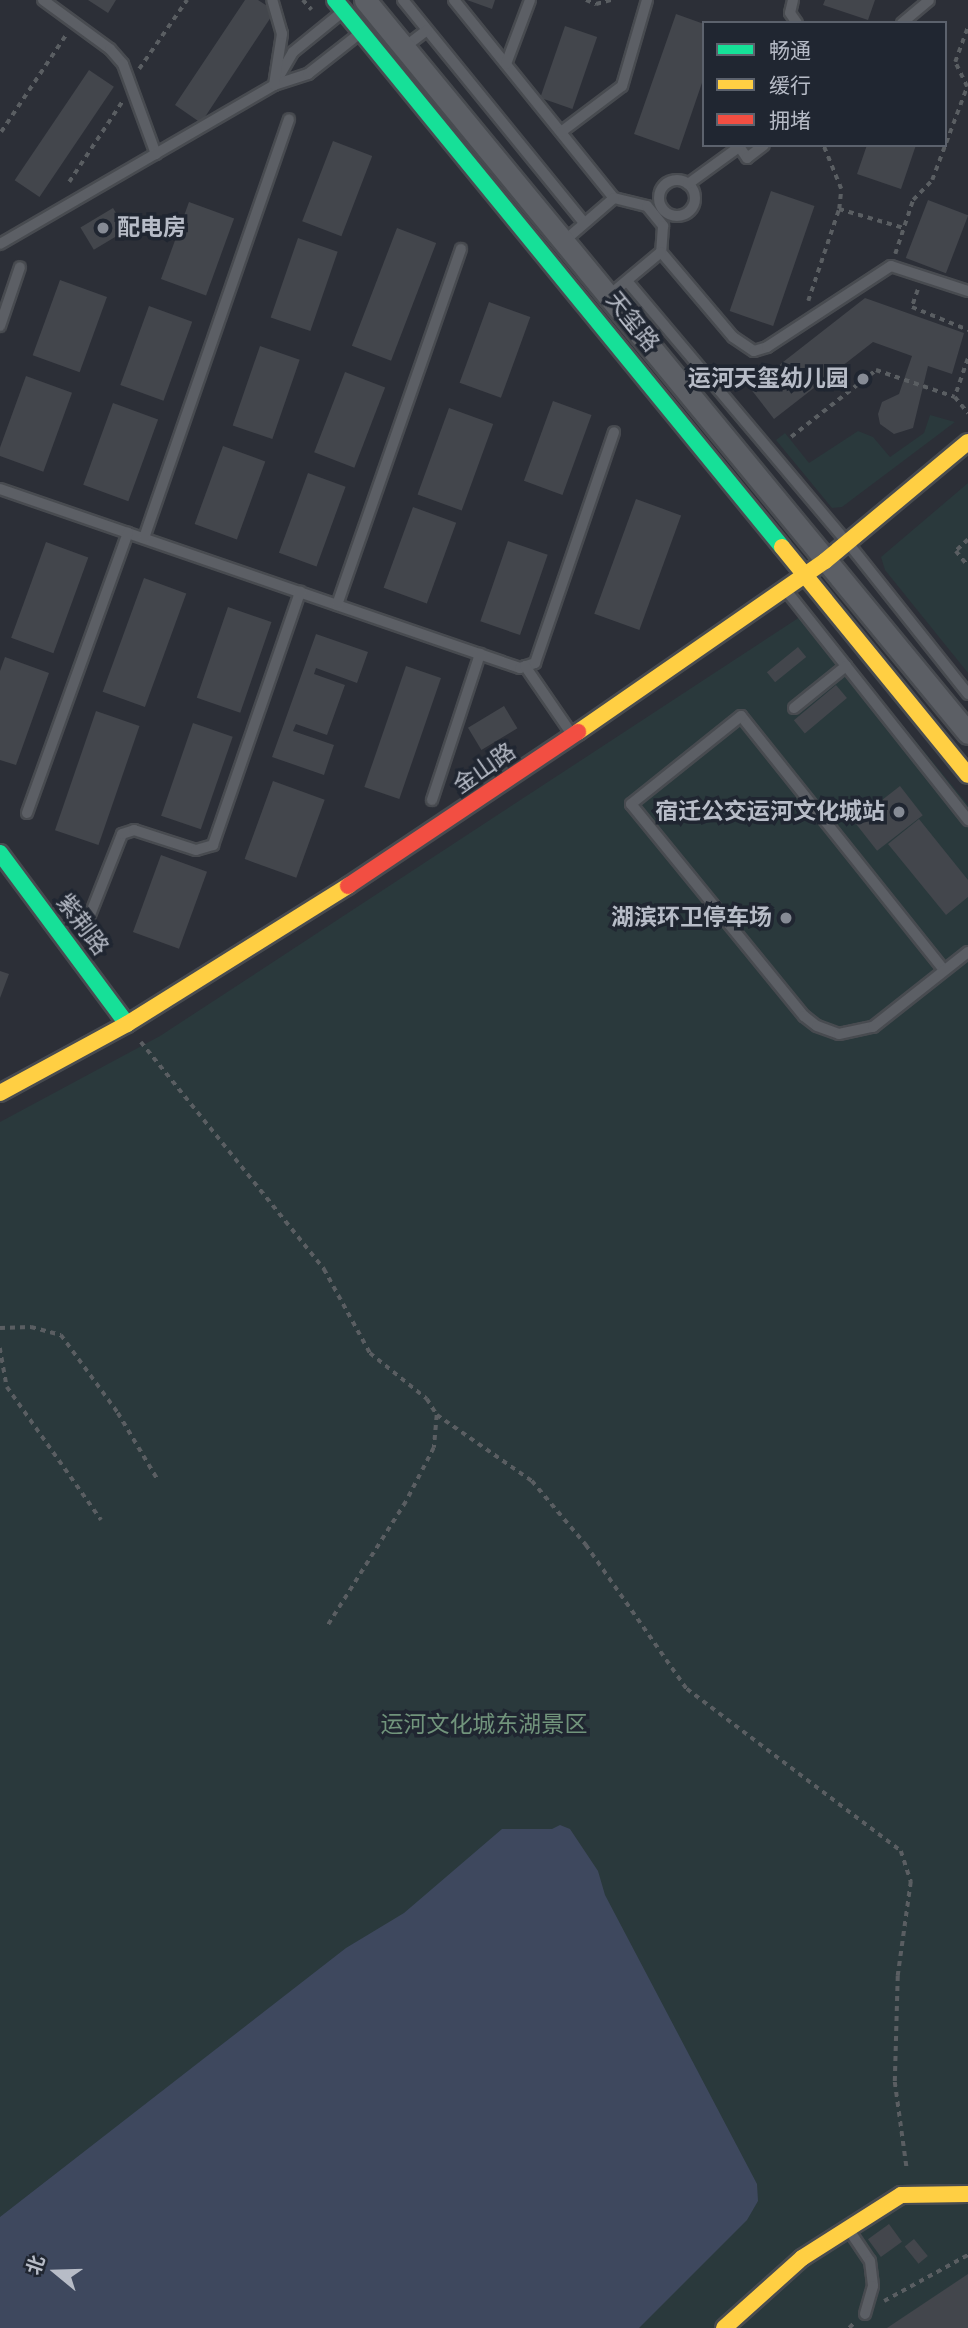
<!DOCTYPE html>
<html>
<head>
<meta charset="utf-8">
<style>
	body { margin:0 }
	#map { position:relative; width:968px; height:2328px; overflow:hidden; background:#2c2f37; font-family:"Nunito Sans","Noto Sans SC",sans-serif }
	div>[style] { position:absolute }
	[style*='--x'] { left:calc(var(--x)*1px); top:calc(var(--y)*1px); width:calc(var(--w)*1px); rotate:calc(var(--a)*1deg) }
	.green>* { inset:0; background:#2a393c }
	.water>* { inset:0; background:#3e485e }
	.building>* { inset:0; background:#43464c; transform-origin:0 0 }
	.path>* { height:3.5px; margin-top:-1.75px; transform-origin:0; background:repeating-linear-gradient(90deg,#5a5e62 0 5px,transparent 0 10px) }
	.roads { filter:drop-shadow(2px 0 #484b50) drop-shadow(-2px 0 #484b50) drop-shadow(0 2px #484b50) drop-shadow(0 -2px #484b50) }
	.lane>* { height:10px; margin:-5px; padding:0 5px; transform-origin:5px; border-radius:5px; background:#5c5f65 }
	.lane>.ring { margin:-5px; padding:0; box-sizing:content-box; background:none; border:10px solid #5c5f65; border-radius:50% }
	.street>* { height:21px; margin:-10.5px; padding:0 10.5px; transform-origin:10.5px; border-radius:10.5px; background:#5c5f65 }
	.fast>* { height:16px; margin:-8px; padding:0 8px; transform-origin:8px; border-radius:8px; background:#16e098 }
	.slow>* { height:16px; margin:-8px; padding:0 8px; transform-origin:8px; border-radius:8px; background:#ffcf43 }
	.jam>* { height:16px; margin:-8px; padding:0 8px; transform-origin:8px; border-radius:8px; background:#f24e42 }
	.dots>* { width:19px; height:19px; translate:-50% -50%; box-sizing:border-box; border:4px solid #202631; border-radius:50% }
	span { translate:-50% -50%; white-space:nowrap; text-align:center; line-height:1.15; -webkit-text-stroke:7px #202631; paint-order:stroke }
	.poi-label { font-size:23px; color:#b7bcc7; font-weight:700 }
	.left { translate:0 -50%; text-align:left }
	.right { translate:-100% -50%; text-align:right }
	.street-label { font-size:23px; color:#b7bcc7 }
	.park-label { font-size:23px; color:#71947c }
	.legend { position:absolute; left:702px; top:21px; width:245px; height:126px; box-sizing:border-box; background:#202631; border:2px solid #5c626d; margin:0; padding:9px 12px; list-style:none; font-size:21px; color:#b7bcc7 }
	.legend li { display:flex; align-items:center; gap:14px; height:35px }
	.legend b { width:35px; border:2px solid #5c626d }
	.north { position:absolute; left:21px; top:2237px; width:70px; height:70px; -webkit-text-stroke:5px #202631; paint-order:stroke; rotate:289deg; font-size:19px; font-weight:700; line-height:28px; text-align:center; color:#b7bcc7 }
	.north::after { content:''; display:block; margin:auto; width:24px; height:32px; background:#b7bcc7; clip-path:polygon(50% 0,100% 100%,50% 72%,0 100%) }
</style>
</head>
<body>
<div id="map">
	<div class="green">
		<div style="clip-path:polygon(930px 415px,955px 422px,842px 507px,832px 508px,776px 440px,785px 433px,809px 463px,858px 431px,873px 437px,890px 457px,924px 433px)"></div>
		<div style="clip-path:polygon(968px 483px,968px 673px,885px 570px,881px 557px)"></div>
		<div style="clip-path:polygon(809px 611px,968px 805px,968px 2328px,0 2328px,0 1122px,160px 1036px)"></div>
	</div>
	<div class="water">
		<div style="clip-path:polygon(560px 1825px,570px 1829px,598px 1871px,605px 1895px,757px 2184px,758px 2201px,747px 2220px,639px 2328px,0 2328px,0 2217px,346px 1948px,404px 1913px,502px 1829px,552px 1829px)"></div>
	</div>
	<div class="building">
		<div style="clip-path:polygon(88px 0,116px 0,108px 13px)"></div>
		<div style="clip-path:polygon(245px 0,258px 0,275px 11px,201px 123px,175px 105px)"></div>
		<div style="clip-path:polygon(467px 0,495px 0,492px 9px)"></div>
		<div style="clip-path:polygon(825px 0,875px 0,868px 20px,823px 5px)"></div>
		<div style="clip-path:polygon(676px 14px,704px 24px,704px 77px,679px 150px,634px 134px)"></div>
		<div style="left:565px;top:26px;width:34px;height:76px;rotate:19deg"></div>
		<div style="left:89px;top:70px;width:30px;height:133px;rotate:34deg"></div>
		<div style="left:333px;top:141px;width:42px;height:86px;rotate:21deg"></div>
		<div style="clip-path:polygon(867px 145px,916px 145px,901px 189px,857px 174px)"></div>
		<div style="left:771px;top:191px;width:46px;height:127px;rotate:19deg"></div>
		<div style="left:928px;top:200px;width:43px;height:62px;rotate:21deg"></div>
		<div style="left:189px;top:202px;width:48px;height:82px;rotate:20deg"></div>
		<div style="left:113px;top:208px;width:26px;height:38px;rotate:59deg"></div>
		<div style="left:397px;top:228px;width:42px;height:126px;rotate:21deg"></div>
		<div style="left:298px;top:238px;width:42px;height:84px;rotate:19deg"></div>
		<div style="left:60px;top:280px;width:50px;height:80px;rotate:20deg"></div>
		<div style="clip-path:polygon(865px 298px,964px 333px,952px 374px,928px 366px,913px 428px,894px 434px,880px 424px,878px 414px,882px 402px,899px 394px,912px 356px,873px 342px,774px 419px,750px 388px)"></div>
		<div style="left:489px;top:302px;width:44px;height:86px;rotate:20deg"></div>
		<div style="left:149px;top:306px;width:46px;height:84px;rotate:20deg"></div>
		<div style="left:260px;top:346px;width:42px;height:84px;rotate:19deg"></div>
		<div style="left:345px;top:372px;width:43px;height:86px;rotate:21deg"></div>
		<div style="left:26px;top:376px;width:49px;height:84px;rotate:20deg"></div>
		<div style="left:553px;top:401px;width:41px;height:85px;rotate:20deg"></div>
		<div style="left:113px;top:403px;width:48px;height:87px;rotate:20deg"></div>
		<div style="left:449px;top:408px;width:47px;height:92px;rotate:20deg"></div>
		<div style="left:223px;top:446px;width:45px;height:83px;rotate:20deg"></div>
		<div style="left:308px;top:473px;width:40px;height:85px;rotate:20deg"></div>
		<div style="left:636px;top:499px;width:48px;height:122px;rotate:20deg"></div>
		<div style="left:413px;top:507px;width:46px;height:86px;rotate:20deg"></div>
		<div style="left:508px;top:541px;width:42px;height:85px;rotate:19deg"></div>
		<div style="left:46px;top:542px;width:45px;height:102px;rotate:20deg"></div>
		<div style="left:144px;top:578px;width:45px;height:121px;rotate:20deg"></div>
		<div style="left:228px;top:607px;width:46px;height:96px;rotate:19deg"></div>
		<div style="clip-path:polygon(316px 634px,368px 652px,357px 683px,316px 668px,314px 674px,345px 685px,327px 735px,296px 724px,293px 731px,334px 745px,324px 775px,272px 757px)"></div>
		<div style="left:798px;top:647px;width:13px;height:40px;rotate:51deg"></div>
		<div style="clip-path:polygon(5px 657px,49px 673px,16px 765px,0 760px,0 671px)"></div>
		<div style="left:406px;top:666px;width:37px;height:128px;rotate:19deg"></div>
		<div style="left:836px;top:685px;width:17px;height:55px;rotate:50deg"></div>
		<div style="left:504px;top:706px;width:26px;height:42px;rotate:59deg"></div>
		<div style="left:96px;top:711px;width:46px;height:126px;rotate:19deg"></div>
		<div style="left:193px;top:723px;width:42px;height:98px;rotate:19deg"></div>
		<div style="left:273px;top:781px;width:55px;height:83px;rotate:20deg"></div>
		<div style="left:900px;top:786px;width:37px;height:58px;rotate:52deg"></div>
		<div style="clip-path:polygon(919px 819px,968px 880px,968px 897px,946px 915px,888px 844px)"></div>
		<div style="left:161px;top:855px;width:49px;height:82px;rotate:20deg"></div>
		<div style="clip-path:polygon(0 971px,9px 974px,0 998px)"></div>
		<div style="left:889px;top:2224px;width:22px;height:26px;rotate:54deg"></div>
		<div style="left:914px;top:2239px;width:22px;height:12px;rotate:51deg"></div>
		<div style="clip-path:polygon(968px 2274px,968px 2328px,887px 2328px)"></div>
	</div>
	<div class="path">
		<div style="--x:303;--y:0;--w:13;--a:48"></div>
		<div style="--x:586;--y:0;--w:11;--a:22"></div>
		<div style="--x:596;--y:4;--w:16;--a:-15"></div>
		<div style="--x:139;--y:69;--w:84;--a:-55.2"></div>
		<div style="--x:1;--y:132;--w:117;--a:-56.2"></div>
		<div style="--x:69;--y:182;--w:96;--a:-56.5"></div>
		<div style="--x:839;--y:209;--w:68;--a:16.3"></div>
		<div style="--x:895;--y:254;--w:57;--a:-71.6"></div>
		<div style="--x:913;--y:200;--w:28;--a:-46"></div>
		<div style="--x:932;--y:180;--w:99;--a:-69.4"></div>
		<div style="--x:967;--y:87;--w:28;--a:-116"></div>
		<div style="--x:955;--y:62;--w:37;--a:-70"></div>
		<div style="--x:918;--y:290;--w:18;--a:109"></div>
		<div style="--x:912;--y:307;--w:61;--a:22.3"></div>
		<div style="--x:808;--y:301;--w:97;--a:-71.4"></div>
		<div style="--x:839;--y:209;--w:20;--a:-84"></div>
		<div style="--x:841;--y:189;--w:48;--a:-112.2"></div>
		<div style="--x:968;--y:359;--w:40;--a:108.9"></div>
		<div style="--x:955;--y:397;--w:21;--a:51"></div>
		<div style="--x:791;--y:437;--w:108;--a:-38.2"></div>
		<div style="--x:876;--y:370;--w:83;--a:18.9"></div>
		<div style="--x:968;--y:540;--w:16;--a:137"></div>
		<div style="--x:956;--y:551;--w:19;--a:51"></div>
		<div style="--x:141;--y:1042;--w:292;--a:51.1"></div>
		<div style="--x:324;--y:1269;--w:96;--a:61.3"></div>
		<div style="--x:370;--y:1353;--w:73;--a:38.9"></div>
		<div style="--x:427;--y:1399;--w:19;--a:58"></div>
		<div style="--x:437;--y:1415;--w:33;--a:95"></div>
		<div style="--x:434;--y:1448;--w:61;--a:117.4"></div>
		<div style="--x:406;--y:1502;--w:148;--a:122.3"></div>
		<div style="--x:0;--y:1328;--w:31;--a:-2"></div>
		<div style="--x:31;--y:1327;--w:31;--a:15"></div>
		<div style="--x:61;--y:1335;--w:97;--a:53.8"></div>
		<div style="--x:118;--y:1413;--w:78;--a:59.2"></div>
		<div style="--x:0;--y:1348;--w:40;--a:80"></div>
		<div style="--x:7;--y:1387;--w:163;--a:54.7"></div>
		<div style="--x:437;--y:1415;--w:116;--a:34.8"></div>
		<div style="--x:532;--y:1481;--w:84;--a:49.8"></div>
		<div style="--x:586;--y:1545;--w:176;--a:55"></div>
		<div style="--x:687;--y:1689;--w:268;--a:37.1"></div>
		<div style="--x:901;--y:1851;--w:33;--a:72"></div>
		<div style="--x:911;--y:1882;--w:95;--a:97.9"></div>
		<div style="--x:898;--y:1976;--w:106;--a:91.6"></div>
		<div style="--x:895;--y:2082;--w:89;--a:82.2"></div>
		<div style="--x:884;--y:2301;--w:96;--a:-28.7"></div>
		<div style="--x:849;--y:2328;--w:8;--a:-45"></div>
	</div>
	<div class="roads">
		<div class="lane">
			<div style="--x:43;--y:0;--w:83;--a:36.2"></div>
			<div style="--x:110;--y:49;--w:20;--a:49"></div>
			<div style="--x:123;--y:64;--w:96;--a:69.9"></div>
			<div style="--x:403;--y:0;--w:287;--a:50.9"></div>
			<div style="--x:454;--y:0;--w:255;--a:51.1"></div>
			<div style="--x:614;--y:198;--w:34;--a:14"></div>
			<div style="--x:647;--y:206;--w:26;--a:51"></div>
			<div style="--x:663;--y:226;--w:26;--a:94"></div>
			<div style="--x:661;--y:252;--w:111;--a:49.7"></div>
			<div style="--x:733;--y:337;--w:25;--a:34"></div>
			<div style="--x:754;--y:351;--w:14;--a:-17"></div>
			<div style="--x:767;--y:347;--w:148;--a:-33.2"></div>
			<div style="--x:891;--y:266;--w:81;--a:18"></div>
			<div style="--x:793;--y:0;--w:13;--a:103"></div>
			<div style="--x:790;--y:13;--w:12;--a:55"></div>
			<div style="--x:341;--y:13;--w:62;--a:140.9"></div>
			<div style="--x:293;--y:52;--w:38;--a:120"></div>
			<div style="--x:274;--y:85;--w:36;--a:-18"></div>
			<div style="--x:308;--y:74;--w:65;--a:-38.1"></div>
			<div style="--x:902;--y:23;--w:35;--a:-40"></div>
			<div style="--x:402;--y:49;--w:31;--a:-37"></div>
			<div style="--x:506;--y:64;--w:68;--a:-69.4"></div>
			<div style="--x:561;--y:132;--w:76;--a:-37"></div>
			<div style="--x:622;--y:86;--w:90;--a:-73.8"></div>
			<div style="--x:738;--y:145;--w:16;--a:55"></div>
			<div style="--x:747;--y:158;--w:21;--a:-37"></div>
			<div class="ring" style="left:659px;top:180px;width:26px;height:26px"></div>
			<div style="--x:688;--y:184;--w:63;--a:-36"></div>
			<div style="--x:563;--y:242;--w:67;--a:-40.8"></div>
			<div style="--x:0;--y:244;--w:317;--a:-30.1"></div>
			<div style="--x:274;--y:85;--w:52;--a:-81.1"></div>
			<div style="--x:282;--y:34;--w:35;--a:-106"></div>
			<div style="--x:627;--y:281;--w:343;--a:49.9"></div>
			<div style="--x:848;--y:543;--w:193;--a:51.5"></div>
			<div style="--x:607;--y:297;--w:70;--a:-39.8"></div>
			<div style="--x:0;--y:326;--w:62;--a:-71.3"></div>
			<div style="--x:0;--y:489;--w:550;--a:19"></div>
			<div style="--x:520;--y:668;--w:16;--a:-18"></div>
			<div style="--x:535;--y:663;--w:244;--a:-71.1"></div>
			<div style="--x:144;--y:538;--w:443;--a:-70.9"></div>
			<div style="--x:785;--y:589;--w:295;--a:51.6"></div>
			<div style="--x:337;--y:605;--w:377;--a:-70.8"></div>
			<div style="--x:525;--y:666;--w:81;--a:55.5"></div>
			<div style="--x:794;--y:708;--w:67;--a:-38.9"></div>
			<div style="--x:432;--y:800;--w:154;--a:-71.8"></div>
			<div style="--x:27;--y:813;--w:298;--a:-70.2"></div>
			<div style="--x:90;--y:915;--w:87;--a:-68.4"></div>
			<div style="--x:122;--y:834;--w:13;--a:-18"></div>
			<div style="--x:134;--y:830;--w:65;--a:17.9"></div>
			<div style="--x:196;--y:850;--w:18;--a:-16"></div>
			<div style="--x:213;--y:845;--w:268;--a:-71"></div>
			<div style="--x:944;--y:970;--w:325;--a:-128.6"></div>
			<div style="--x:741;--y:716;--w:141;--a:141.3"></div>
			<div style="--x:631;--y:804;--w:274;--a:50.8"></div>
			<div style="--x:804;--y:1016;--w:16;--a:38"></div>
			<div style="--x:817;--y:1026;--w:23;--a:20"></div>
			<div style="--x:839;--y:1034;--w:35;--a:-12"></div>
			<div style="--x:873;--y:1027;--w:121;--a:-38.3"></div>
			<div style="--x:849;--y:2230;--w:37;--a:56"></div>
			<div style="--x:870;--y:2261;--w:25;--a:83"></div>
			<div style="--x:873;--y:2286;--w:29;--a:106"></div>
		</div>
		<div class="street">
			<div style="--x:365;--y:0;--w:949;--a:50.56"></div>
		</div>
		<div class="fast">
			<div style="--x:335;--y:0;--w:706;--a:50.74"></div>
			<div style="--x:0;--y:853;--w:213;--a:53.4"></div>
		</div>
		<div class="slow">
			<div style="--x:782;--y:547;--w:294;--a:50.8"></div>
			<div style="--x:578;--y:732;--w:300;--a:-34.7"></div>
			<div style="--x:825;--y:561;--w:186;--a:-39.8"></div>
			<div style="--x:0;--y:1093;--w:145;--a:-28.5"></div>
			<div style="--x:127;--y:1024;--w:261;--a:-32"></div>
			<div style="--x:724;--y:2328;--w:105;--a:-41.9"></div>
			<div style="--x:802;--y:2258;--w:117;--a:-32.5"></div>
			<div style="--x:901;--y:2195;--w:67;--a:-0.9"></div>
		</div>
		<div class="jam">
			<div style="--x:348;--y:886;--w:277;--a:-33.8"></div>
		</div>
	</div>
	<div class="dots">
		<div style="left:103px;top:228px;background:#868b95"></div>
		<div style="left:863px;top:379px;background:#868b95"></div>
		<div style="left:899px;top:812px;background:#868b95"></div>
		<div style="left:786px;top:918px;background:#868b95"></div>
	</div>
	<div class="poi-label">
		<span class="left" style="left:117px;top:228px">配电房</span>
		<span class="right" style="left:849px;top:379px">运河天玺幼儿园</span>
		<span class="right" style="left:885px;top:812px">宿迁公交运河文化城站</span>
		<span class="right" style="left:772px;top:918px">湖滨环卫停车场</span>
	</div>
	<div class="street-label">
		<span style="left:632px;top:322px;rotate:51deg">天玺路</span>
		<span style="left:485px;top:769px;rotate:-35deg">金山路</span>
		<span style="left:82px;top:925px;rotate:53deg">紫荆路</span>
	</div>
	<div class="park-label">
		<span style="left:484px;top:1725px">运河文化城东湖景区</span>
	</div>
	<ul class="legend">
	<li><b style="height:9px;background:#16e098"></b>畅通</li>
	<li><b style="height:9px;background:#ffcf43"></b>缓行</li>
	<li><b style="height:9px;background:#f24e42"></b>拥堵</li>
	</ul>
	<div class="north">北</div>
</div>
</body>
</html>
